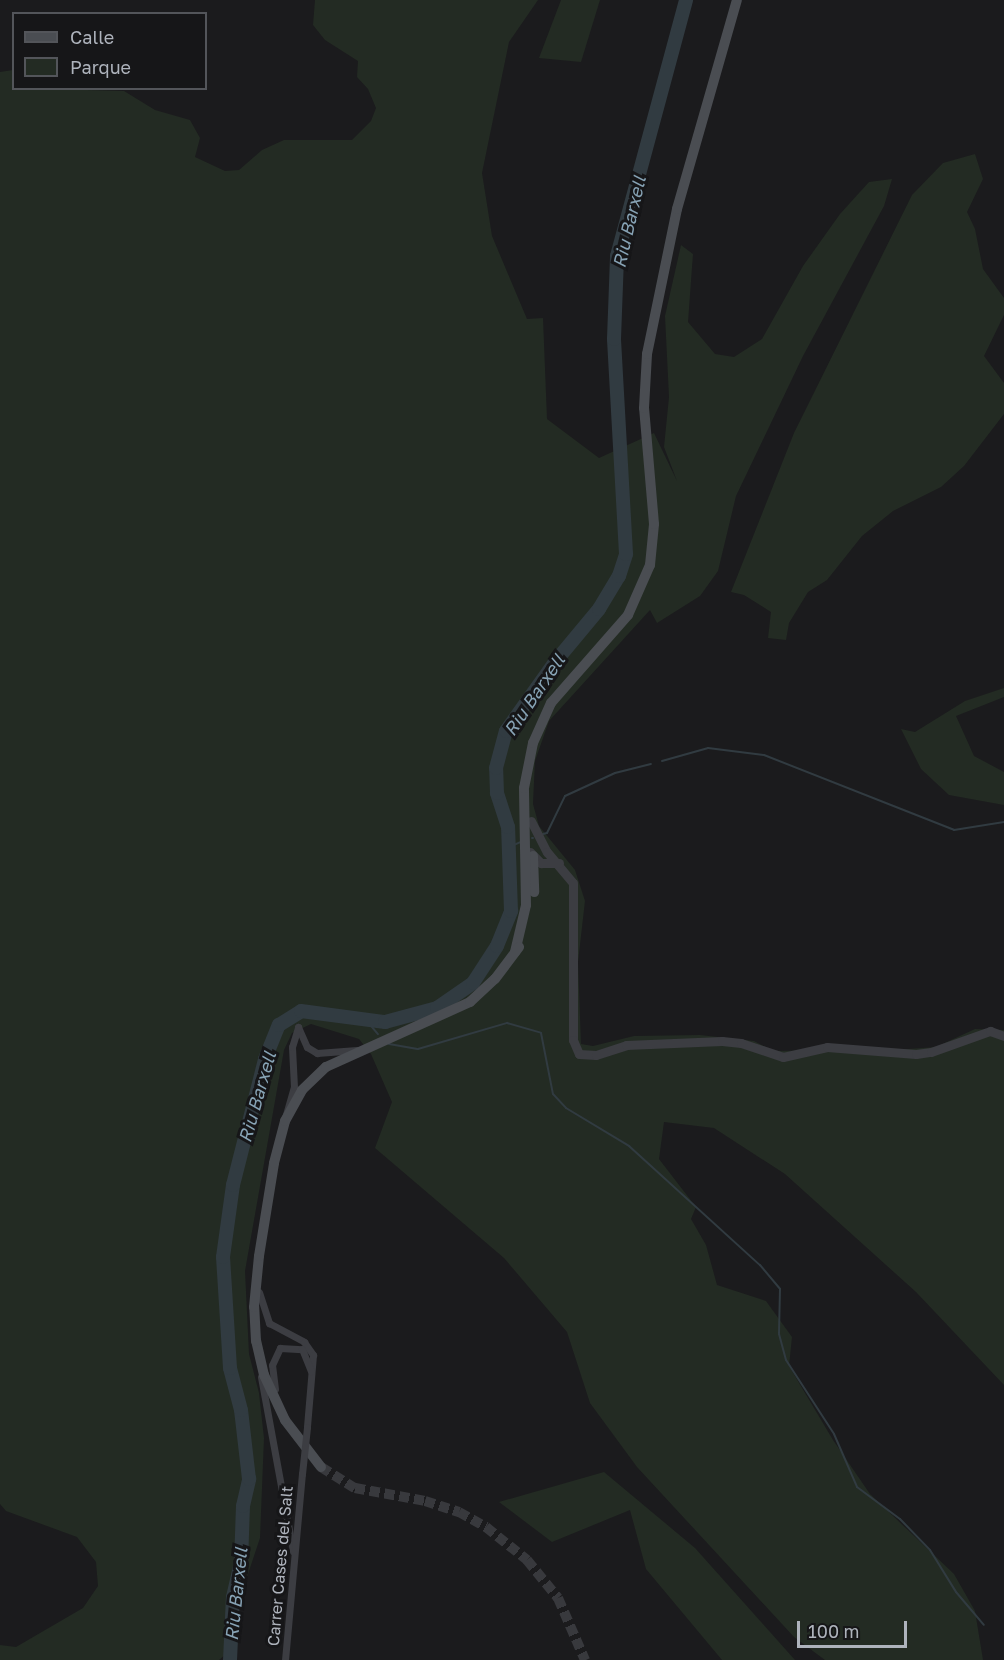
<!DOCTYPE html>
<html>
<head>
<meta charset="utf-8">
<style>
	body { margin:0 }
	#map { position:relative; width:1004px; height:1660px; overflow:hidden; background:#1b1b1d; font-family:"Golos Text",sans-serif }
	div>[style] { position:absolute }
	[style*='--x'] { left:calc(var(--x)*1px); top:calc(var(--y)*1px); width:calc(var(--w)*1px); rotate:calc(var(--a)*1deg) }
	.green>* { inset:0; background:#232b23 }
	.stream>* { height:2px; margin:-1px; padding:0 1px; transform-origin:1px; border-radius:1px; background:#313b41 }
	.river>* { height:14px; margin:-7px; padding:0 7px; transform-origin:7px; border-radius:7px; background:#313b41 }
	.secondary-tunnel>* { height:10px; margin-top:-5px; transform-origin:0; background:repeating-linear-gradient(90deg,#38393d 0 10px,transparent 0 15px) }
	.minor>* { height:7px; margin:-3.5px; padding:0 3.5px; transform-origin:3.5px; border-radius:3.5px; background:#3c3d42 }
	.tertiary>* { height:9px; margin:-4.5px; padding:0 4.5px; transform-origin:4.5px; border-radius:4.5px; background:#3c3d42 }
	.secondary>* { height:10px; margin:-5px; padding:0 5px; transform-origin:5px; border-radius:5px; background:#4a4d52 }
	.minor-bridge>* { height:7px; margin:-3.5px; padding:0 3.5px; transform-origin:3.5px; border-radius:3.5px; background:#3c3d42 }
	span { translate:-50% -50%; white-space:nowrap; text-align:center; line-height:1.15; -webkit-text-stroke:6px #161618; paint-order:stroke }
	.street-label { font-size:16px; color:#aeb3bc }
	.water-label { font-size:18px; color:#87a3b5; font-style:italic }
	.legend { position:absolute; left:12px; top:12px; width:195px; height:78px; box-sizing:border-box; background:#161618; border:2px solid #53555a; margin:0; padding:8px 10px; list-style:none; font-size:18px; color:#aeb3bc }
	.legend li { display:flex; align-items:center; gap:12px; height:30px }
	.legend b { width:30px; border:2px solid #53555a }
	.scale { position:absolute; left:797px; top:1621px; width:110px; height:27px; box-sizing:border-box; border:3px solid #aeb3bc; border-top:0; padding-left:8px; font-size:18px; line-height:21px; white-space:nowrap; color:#aeb3bc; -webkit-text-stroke:4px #161618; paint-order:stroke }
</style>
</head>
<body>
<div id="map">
	<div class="green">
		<div style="clip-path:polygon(315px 0,538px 0,509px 42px,482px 173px,492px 236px,527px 319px,543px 318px,547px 419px,599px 458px,654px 433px,677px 481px,664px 447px,669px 397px,665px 316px,681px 245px,693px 254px,688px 322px,715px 354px,734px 357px,762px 339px,803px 266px,840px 214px,869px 182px,892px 179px,884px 206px,803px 356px,736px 496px,718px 571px,700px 596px,657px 623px,650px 610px,549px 721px,535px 761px,533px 804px,539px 826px,575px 870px,585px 901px,578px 962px,581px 1044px,593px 1046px,634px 1036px,700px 1035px,754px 1041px,773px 1051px,908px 1049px,936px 1047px,975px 1029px,1004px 1030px,1004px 1385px,916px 1292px,785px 1174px,714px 1128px,664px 1122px,659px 1159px,696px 1207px,691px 1219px,706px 1245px,717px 1285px,766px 1301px,792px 1337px,789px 1366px,833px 1440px,870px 1494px,954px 1574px,975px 1611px,983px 1660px,825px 1660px,794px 1637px,637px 1467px,590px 1403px,567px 1332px,504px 1258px,375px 1148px,392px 1102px,371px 1054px,359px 1039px,311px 1024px,292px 1033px,284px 1050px,245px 1271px,249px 1354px,259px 1393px,264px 1438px,260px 1538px,233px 1619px,226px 1654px,219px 1660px,0 1660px,0 1645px,16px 1647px,83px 1608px,98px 1586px,96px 1562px,77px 1537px,6px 1511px,0 1504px,0 72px,13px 70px,14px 88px,124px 91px,155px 110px,190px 120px,200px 138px,195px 157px,225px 171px,239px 170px,262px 150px,284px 140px,352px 140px,371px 121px,376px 108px,368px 89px,357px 77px,358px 61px,325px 40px,313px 25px)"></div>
		<div style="clip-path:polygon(561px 0,600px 0,581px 62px,539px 58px)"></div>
		<div style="clip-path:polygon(975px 154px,983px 179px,967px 212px,975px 229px,983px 269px,1004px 298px,1004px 315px,984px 356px,1004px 383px,1004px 414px,964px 466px,941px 487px,893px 511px,862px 536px,827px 580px,808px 592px,789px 623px,786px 640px,768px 638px,771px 612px,744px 595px,731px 592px,794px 433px,912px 195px,943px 163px)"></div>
		<div style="clip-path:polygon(1004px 688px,1004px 697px,956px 716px,974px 756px,1004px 772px,1004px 805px,949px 795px,921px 769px,901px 729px,915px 732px,965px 701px)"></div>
		<div style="clip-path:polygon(604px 1472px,695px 1548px,795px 1660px,722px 1660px,646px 1569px,630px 1510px,552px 1542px,499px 1502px)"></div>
	</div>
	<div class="stream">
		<div style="--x:662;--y:761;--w:48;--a:-15.8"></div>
		<div style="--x:708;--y:748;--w:56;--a:7.1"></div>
		<div style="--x:764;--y:755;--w:204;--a:21.5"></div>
		<div style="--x:954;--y:830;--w:51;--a:-9.1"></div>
		<div style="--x:543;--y:834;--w:4;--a:-14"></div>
		<div style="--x:547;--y:833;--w:41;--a:-64.1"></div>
		<div style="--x:565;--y:796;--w:55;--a:-24.7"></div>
		<div style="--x:615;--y:773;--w:37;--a:-14"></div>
		<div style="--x:532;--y:838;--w:1;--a:0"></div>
		<div style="--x:509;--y:847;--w:13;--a:-23"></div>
		<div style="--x:367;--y:1021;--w:17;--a:50"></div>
		<div style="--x:389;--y:1044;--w:29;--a:10"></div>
		<div style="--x:418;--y:1049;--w:93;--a:-16.3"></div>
		<div style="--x:507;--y:1023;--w:35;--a:16"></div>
		<div style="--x:541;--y:1033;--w:62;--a:78.9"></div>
		<div style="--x:553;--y:1094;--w:19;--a:47"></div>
		<div style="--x:566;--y:1108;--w:74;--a:31.1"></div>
		<div style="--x:629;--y:1146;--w:177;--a:42.3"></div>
		<div style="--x:760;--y:1265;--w:31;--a:50"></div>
		<div style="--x:780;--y:1289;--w:45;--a:91.3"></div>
		<div style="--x:779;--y:1334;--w:27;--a:75"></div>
		<div style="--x:786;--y:1360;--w:88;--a:57"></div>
		<div style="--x:834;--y:1434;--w:58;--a:66.5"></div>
		<div style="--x:857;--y:1487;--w:54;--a:36.7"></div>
		<div style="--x:900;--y:1519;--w:43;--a:45.9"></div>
		<div style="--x:930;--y:1550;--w:49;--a:58.2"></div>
		<div style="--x:956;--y:1592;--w:43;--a:49.7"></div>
	</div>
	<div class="river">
		<div style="--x:230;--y:1660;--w:63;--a:-87.3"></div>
		<div style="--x:233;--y:1597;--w:35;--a:-77"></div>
		<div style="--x:241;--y:1563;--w:57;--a:-88"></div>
		<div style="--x:243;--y:1506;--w:28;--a:-77"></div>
		<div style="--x:249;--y:1479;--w:69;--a:-96.6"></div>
		<div style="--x:241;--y:1410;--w:43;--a:-104.7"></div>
		<div style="--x:230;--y:1368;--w:111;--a:-93.6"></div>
		<div style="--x:223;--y:1257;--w:73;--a:-82.1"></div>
		<div style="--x:233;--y:1185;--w:130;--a:-75.7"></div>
		<div style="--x:265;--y:1059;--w:37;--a:-68"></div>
		<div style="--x:279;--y:1025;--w:26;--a:-32"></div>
		<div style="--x:301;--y:1011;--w:85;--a:7.5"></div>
		<div style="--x:385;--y:1022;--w:54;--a:-15.1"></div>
		<div style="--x:437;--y:1008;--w:44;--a:-34.8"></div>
		<div style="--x:473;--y:983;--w:44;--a:-57"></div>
		<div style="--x:497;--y:946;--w:38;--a:-68"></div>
		<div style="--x:511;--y:911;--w:84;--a:-92"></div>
		<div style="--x:508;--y:827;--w:36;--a:-108"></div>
		<div style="--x:497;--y:793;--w:25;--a:-92"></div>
		<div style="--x:496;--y:768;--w:38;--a:-75"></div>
		<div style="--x:506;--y:731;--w:85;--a:-54.6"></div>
		<div style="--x:555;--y:662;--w:69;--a:-50.3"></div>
		<div style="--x:599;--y:609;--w:39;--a:-59"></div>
		<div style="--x:619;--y:576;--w:23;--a:-72"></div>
		<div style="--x:626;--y:554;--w:215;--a:-93.2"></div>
		<div style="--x:614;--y:339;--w:83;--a:-87.9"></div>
		<div style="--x:617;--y:256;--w:265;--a:-74.9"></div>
	</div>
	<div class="secondary-tunnel">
		<div style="--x:321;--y:1467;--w:40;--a:32"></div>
		<div style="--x:355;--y:1488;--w:71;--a:10.5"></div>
		<div style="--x:425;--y:1501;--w:36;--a:18"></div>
		<div style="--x:459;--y:1512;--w:31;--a:29"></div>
		<div style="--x:486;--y:1527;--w:53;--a:38.8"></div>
		<div style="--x:527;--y:1560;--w:49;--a:50.8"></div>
		<div style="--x:558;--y:1598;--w:68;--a:66.5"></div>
	</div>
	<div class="minor">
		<div style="--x:298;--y:1027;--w:22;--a:66"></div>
		<div style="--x:307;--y:1047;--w:12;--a:31"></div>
		<div style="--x:317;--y:1053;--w:40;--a:-4.3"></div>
		<div style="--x:285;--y:1118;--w:32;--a:-74"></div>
		<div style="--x:294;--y:1087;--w:40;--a:-92.9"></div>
		<div style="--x:292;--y:1047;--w:21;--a:-73"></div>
		<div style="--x:259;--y:1292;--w:33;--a:72"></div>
		<div style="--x:269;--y:1323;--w:40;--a:28"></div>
		<div style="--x:304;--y:1342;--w:16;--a:55"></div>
		<div style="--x:313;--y:1355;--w:72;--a:94.8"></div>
		<div style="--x:261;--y:1377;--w:177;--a:79.6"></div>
		<div style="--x:275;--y:1389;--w:24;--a:-97"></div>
		<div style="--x:272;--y:1365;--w:19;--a:-65"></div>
		<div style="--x:280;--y:1348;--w:22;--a:3"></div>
		<div style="--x:302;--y:1349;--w:24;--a:68"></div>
		<div style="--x:285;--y:1660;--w:187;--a:-84.8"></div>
	</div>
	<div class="tertiary">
		<div style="--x:531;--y:821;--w:35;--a:63"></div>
		<div style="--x:547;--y:852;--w:40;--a:50"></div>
		<div style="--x:573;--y:883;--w:157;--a:90"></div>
		<div style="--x:573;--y:1040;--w:15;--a:67"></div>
		<div style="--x:579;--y:1054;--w:17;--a:3"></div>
		<div style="--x:596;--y:1055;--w:32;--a:-18"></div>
		<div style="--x:626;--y:1045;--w:96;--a:-2.4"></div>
		<div style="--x:722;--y:1041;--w:19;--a:6"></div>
		<div style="--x:741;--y:1043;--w:44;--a:18.4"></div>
		<div style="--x:783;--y:1057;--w:45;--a:-12.8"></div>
		<div style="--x:827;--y:1047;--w:89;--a:4.5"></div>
		<div style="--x:916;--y:1054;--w:15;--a:-8"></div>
		<div style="--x:931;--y:1052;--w:63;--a:-19.6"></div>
		<div style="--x:990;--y:1031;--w:15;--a:20"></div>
		<div style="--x:530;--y:852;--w:16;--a:45"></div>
		<div style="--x:541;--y:863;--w:18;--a:0"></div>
	</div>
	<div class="secondary">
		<div style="--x:533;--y:856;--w:36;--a:88"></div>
		<div style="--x:515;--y:952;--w:48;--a:-76.8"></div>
		<div style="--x:526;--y:905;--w:117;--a:-91"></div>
		<div style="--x:524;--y:788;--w:46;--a:-78.7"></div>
		<div style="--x:533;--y:743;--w:44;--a:-65.8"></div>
		<div style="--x:551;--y:703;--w:117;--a:-48.8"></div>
		<div style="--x:628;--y:615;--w:55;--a:-66.3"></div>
		<div style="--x:650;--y:565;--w:41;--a:-84.4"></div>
		<div style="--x:654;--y:524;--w:116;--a:-94.9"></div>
		<div style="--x:644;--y:408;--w:54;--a:-86.8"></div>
		<div style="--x:647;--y:354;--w:148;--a:-78.3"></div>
		<div style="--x:677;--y:209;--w:217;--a:-74"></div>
		<div style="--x:321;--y:1467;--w:59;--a:-127.5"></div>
		<div style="--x:285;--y:1420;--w:50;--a:-115"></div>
		<div style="--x:264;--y:1375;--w:35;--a:-103"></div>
		<div style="--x:256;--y:1341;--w:34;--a:-93"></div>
		<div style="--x:254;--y:1307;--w:51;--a:-84.4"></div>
		<div style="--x:259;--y:1256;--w:94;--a:-80.8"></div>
		<div style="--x:274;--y:1163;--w:43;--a:-75.3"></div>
		<div style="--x:285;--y:1121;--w:35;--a:-61"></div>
		<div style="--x:302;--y:1090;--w:33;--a:-44"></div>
		<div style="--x:326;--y:1067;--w:158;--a:-24.3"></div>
		<div style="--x:470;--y:1002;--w:34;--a:-43"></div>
		<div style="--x:495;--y:979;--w:40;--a:-53"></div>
	</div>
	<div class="minor-bridge">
		<div style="--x:302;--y:1474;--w:47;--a:-83.9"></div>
	</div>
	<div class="street-label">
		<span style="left:280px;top:1566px;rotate:-85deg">Carrer Cases del Salt</span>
	</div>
	<div class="water-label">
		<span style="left:629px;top:222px;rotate:-77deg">Riu Barxell</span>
		<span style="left:534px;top:695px;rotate:-56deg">Riu Barxell</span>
		<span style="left:257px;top:1097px;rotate:-74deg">Riu Barxell</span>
		<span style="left:236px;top:1594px;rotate:-84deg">Riu Barxell</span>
	</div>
	<ul class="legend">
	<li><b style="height:8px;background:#4a4d52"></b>Calle</li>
	<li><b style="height:16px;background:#232b23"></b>Parque</li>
	</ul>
	<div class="scale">100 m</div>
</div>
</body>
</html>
